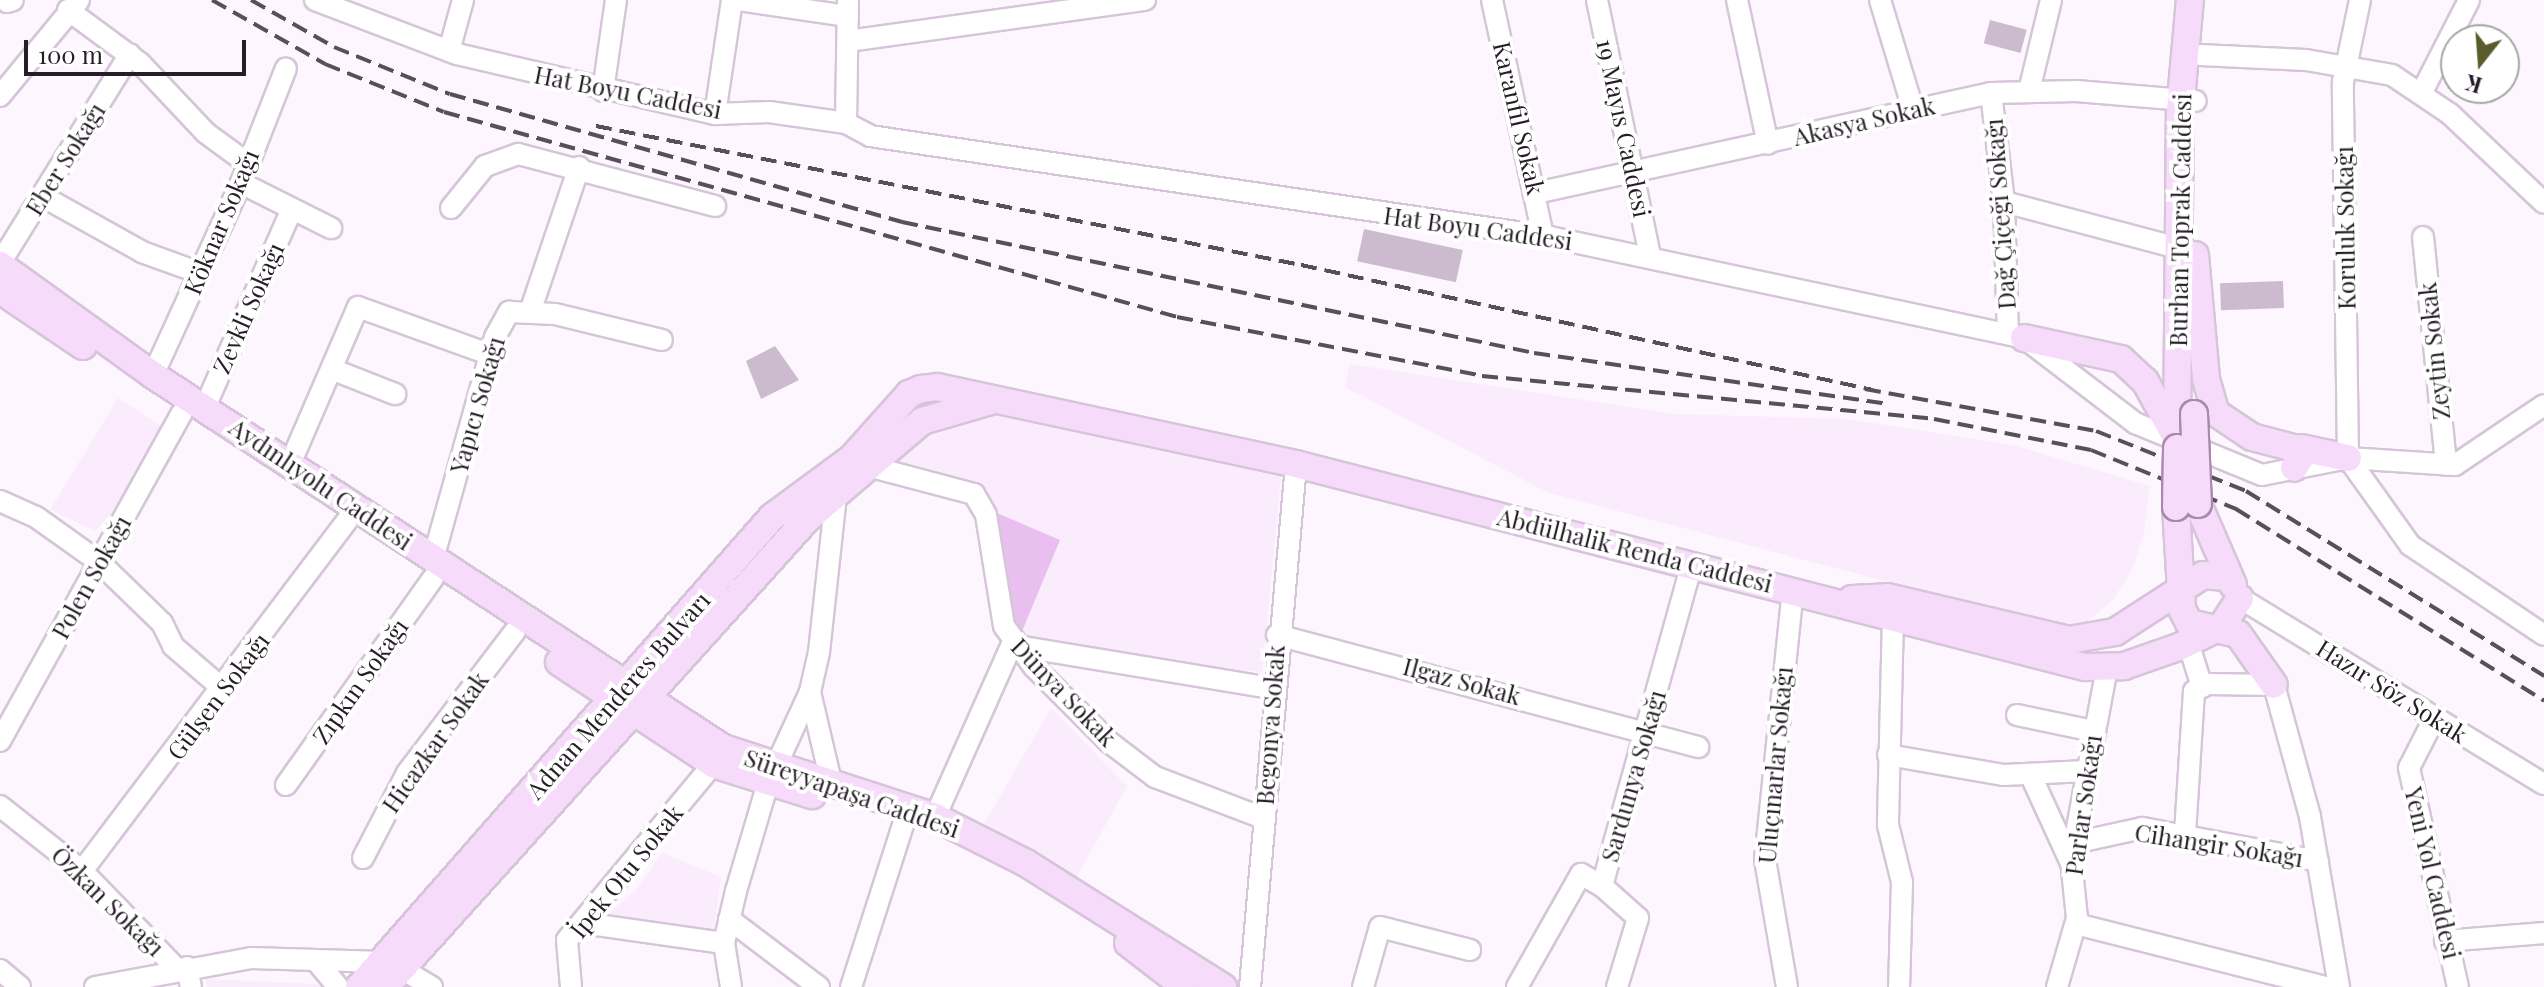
<!DOCTYPE html>
<html>
<head>
<meta charset="utf-8">
<style>
	body { margin:0 }
	#map { position:relative; width:2544px; height:987px; overflow:hidden; background:#fdf6fe; font-family:"Playfair Display",serif }
	div>[style] { position:absolute }
	[style*='--x'] { left:calc(var(--x)*1px); top:calc(var(--y)*1px); width:calc(var(--w)*1px); rotate:calc(var(--a)*1deg) }
	.built>* { inset:0; background:#faecfc }
	.green>* { inset:0; background:#e9bfef }
	.building>* { inset:0; background:#ccbbcf; transform-origin:0 0 }
	.roads { filter:drop-shadow(2px 0 #d6c5d9) drop-shadow(-2px 0 #d6c5d9) drop-shadow(0 2px #d6c5d9) drop-shadow(0 -2px #d6c5d9) }
	.minor>* { height:20px; margin:-10px; padding:0 10px; transform-origin:10px; border-radius:10px; background:#fff }
	.major>* { height:26px; margin:-13px; padding:0 13px; transform-origin:13px; border-radius:13px; background:#f7dbfa }
	.rail>* { height:4px; margin-top:-2px; transform-origin:0; background:repeating-linear-gradient(90deg,#575058 0 16px,transparent 0 24px) }
	.bridges { filter:drop-shadow(2px 0 #aa89ae) drop-shadow(-2px 0 #aa89ae) drop-shadow(0 2px #aa89ae) drop-shadow(0 -2px #aa89ae) }
	.major-bridge>* { height:26px; margin:-13px; padding:0 13px; transform-origin:13px; border-radius:13px; background:#f7dbfa }
	span { translate:-50% -50%; white-space:nowrap; text-align:center; line-height:1.15; -webkit-text-stroke:8px #fff; paint-order:stroke }
	.street-label { font-size:24px; color:#251e26 }
	.north { position:absolute; left:2440px; top:24px; width:80px; height:80px; box-sizing:border-box; background:#fff; border:2px solid #a8a5a8; border-radius:50%; rotate:197deg; font-size:22px; font-weight:700; line-height:32px; text-align:center; color:#251e26 }
	.north::after { content:''; display:block; margin:auto; width:28px; height:36px; background:#5a5d2b; clip-path:polygon(50% 0,100% 100%,50% 72%,0 100%) }
	.scale { position:absolute; left:24px; top:40px; width:222px; height:36px; box-sizing:border-box; border:4px solid #251e26; border-top:0; padding-left:10px; font-size:24px; line-height:28px; white-space:nowrap; color:#251e26; -webkit-text-stroke:6px #fff; paint-order:stroke }
</style>
</head>
<body>
<div id="map">
	<div class="built">
		<div style="clip-path:polygon(1350px 364px,1675px 414px,1848px 419px,2013px 445px,2150px 486px,2144px 533px,2134px 566px,2113px 600px,2076px 631px,1549px 493px,1345px 387px)"></div>
		<div style="clip-path:polygon(118px 398px,161px 426px,113px 512px,95px 531px,50px 510px)"></div>
		<div style="clip-path:polygon(1004px 407px,1282px 467px,1262px 672px,1018px 645px,982px 497px,889px 465px,931px 421px)"></div>
		<div style="clip-path:polygon(1051px 708px,1127px 786px,1073px 884px,980px 831px)"></div>
		<div style="clip-path:polygon(662px 853px,721px 877px,713px 936px,601px 920px,636px 890px)"></div>
		<div style="clip-path:polygon(206px 979px,318px 984px,319px 987px,207px 987px)"></div>
	</div>
	<div class="green">
		<div style="clip-path:polygon(997px 513px,1060px 540px,1020px 636px,1011px 633px)"></div>
	</div>
	<div class="building">
		<div style="left:1990px;top:20px;width:38px;height:24px;rotate:15deg"></div>
		<div style="left:1364px;top:229px;width:101px;height:33px;rotate:12deg"></div>
		<div style="left:2283px;top:281px;width:27px;height:63px;rotate:88deg"></div>
		<div style="clip-path:polygon(775px 346px,799px 380px,761px 399px,746px 361px)"></div>
	</div>
	<div class="roads">
		<div class="minor">
			<div style="--x:315;--y:0;--w:152;--a:20.8"></div>
			<div style="--x:457;--y:54;--w:265;--a:13.1"></div>
			<div style="--x:715;--y:114;--w:54;--a:-2.1"></div>
			<div style="--x:769;--y:112;--w:78;--a:8.1"></div>
			<div style="--x:846;--y:123;--w:27;--a:28"></div>
			<div style="--x:870;--y:136;--w:687;--a:8.45"></div>
			<div style="--x:1550;--y:237;--w:485;--a:12"></div>
			<div style="--x:2024;--y:338;--w:140;--a:37.4"></div>
			<div style="--x:2135;--y:423;--w:137;--a:22.3"></div>
			<div style="--x:2262;--y:475;--w:88;--a:-11.2"></div>
			<div style="--x:2348;--y:458;--w:107;--a:3.7"></div>
			<div style="--x:2455;--y:465;--w:107;--a:-34"></div>
			<div style="--x:739;--y:0;--w:110;--a:8.4"></div>
			<div style="--x:1492;--y:0;--w:241;--a:77.8"></div>
			<div style="--x:1597;--y:0;--w:261;--a:78.3"></div>
			<div style="--x:1737;--y:0;--w:147;--a:77.9"></div>
			<div style="--x:1880;--y:0;--w:114;--a:73.2"></div>
			<div style="--x:7;--y:2;--w:6;--a:-18"></div>
			<div style="--x:68;--y:10;--w:89;--a:36.4"></div>
			<div style="--x:140;--y:63;--w:96;--a:46.7"></div>
			<div style="--x:206;--y:133;--w:51;--a:36.2"></div>
			<div style="--x:848;--y:41;--w:300;--a:-7.9"></div>
			<div style="--x:449;--y:51;--w:53;--a:-74.6"></div>
			<div style="--x:2200;--y:55;--w:106;--a:2.7"></div>
			<div style="--x:2306;--y:60;--w:87;--a:9.9"></div>
			<div style="--x:2392;--y:75;--w:70;--a:33.9"></div>
			<div style="--x:2450;--y:114;--w:129;--a:43.4"></div>
			<div style="--x:603;--y:91;--w:92;--a:-81.9"></div>
			<div style="--x:2029;--y:91;--w:94;--a:-76.4"></div>
			<div style="--x:2422;--y:92;--w:103;--a:-62.9"></div>
			<div style="--x:1991;--y:93;--w:110;--a:83.2"></div>
			<div style="--x:2004;--y:202;--w:132;--a:88.3"></div>
			<div style="--x:0;--y:96;--w:124;--a:-50.5"></div>
			<div style="--x:715;--y:114;--w:115;--a:-81.5"></div>
			<div style="--x:846;--y:123;--w:123;--a:-89.1"></div>
			<div style="--x:241;--y:183;--w:101;--a:26.6"></div>
			<div style="--x:1536;--y:193;--w:466;--a:-12.4"></div>
			<div style="--x:1991;--y:93;--w:86;--a:-1.3"></div>
			<div style="--x:2077;--y:91;--w:119;--a:4.8"></div>
			<div style="--x:42;--y:196;--w:115;--a:29.2"></div>
			<div style="--x:142;--y:252;--w:62;--a:19.9"></div>
			<div style="--x:2004;--y:202;--w:180;--a:14.8"></div>
			<div style="--x:451;--y:208;--w:54;--a:-51"></div>
			<div style="--x:485;--y:166;--w:35;--a:-20"></div>
			<div style="--x:518;--y:154;--w:204;--a:14.8"></div>
			<div style="--x:2423;--y:237;--w:229;--a:84.2"></div>
			<div style="--x:0;--y:263;--w:246;--a:-58.1"></div>
			<div style="--x:531;--y:309;--w:150;--a:-71.3"></div>
			<div style="--x:334;--y:370;--w:66;--a:21.5"></div>
			<div style="--x:153;--y:375;--w:211;--a:-65.4"></div>
			<div style="--x:241;--y:183;--w:123;--a:-68.6"></div>
			<div style="--x:205;--y:407;--w:216;--a:-66.3"></div>
			<div style="--x:2348;--y:458;--w:376;--a:-90.8"></div>
			<div style="--x:2343;--y:82;--w:84;--a:-78.3"></div>
			<div style="--x:2348;--y:458;--w:107;--a:54.5"></div>
			<div style="--x:2410;--y:545;--w:161;--a:33.9"></div>
			<div style="--x:290;--y:464;--w:171;--a:-66.6"></div>
			<div style="--x:358;--y:307;--w:141;--a:19.8"></div>
			<div style="--x:868;--y:466;--w:110;--a:14.8"></div>
			<div style="--x:974;--y:494;--w:24;--a:60"></div>
			<div style="--x:986;--y:515;--w:112;--a:80.8"></div>
			<div style="--x:1004;--y:626;--w:51;--a:53.8"></div>
			<div style="--x:1034;--y:667;--w:106;--a:45"></div>
			<div style="--x:1109;--y:742;--w:58;--a:37.3"></div>
			<div style="--x:1155;--y:777;--w:116;--a:20.8"></div>
			<div style="--x:0;--y:501;--w:39;--a:24"></div>
			<div style="--x:36;--y:517;--w:77;--a:35.5"></div>
			<div style="--x:99;--y:562;--w:88;--a:44.1"></div>
			<div style="--x:162;--y:623;--w:25;--a:64"></div>
			<div style="--x:173;--y:646;--w:66;--a:40.7"></div>
			<div style="--x:433;--y:559;--w:230;--a:-74.4"></div>
			<div style="--x:495;--y:337;--w:29;--a:-61"></div>
			<div style="--x:509;--y:312;--w:46;--a:2.5"></div>
			<div style="--x:555;--y:314;--w:110;--a:13.7"></div>
			<div style="--x:2240;--y:598;--w:356;--a:31.5"></div>
			<div style="--x:1893;--y:617;--w:208;--a:91.4"></div>
			<div style="--x:1888;--y:825;--w:59;--a:76.2"></div>
			<div style="--x:1902;--y:882;--w:105;--a:91.6"></div>
			<div style="--x:1277;--y:635;--w:436;--a:14.9"></div>
			<div style="--x:2188;--y:642;--w:47;--a:72.7"></div>
			<div style="--x:1017;--y:646;--w:251;--a:9.4"></div>
			<div style="--x:810;--y:692;--w:97;--a:76.8"></div>
			<div style="--x:2017;--y:715;--w:78;--a:11.9"></div>
			<div style="--x:2435;--y:717;--w:57;--a:117"></div>
			<div style="--x:2409;--y:768;--w:224;--a:77.4"></div>
			<div style="--x:0;--y:741;--w:375;--a:-61"></div>
			<div style="--x:1888;--y:755;--w:118;--a:9.8"></div>
			<div style="--x:2004;--y:775;--w:82;--a:-2.8"></div>
			<div style="--x:2031;--y:776;--w:96;--a:65.3"></div>
			<div style="--x:286;--y:785;--w:254;--a:-54.6"></div>
			<div style="--x:0;--y:806;--w:105;--a:38.4"></div>
			<div style="--x:82;--y:871;--w:136;--a:45.9"></div>
			<div style="--x:935;--y:817;--w:192;--a:-66"></div>
			<div style="--x:2185;--y:834;--w:143;--a:-86.4"></div>
			<div style="--x:2194;--y:691;--w:16;--a:-27"></div>
			<div style="--x:2208;--y:684;--w:66;--a:0.9"></div>
			<div style="--x:2274;--y:685;--w:137;--a:74.7"></div>
			<div style="--x:2310;--y:817;--w:172;--a:80.3"></div>
			<div style="--x:2074;--y:843;--w:70;--a:-12.4"></div>
			<div style="--x:2142;--y:828;--w:179;--a:10.6"></div>
			<div style="--x:363;--y:858;--w:96;--a:-62.6"></div>
			<div style="--x:407;--y:773;--w:178;--a:-52.7"></div>
			<div style="--x:82;--y:871;--w:443;--a:-52.9"></div>
			<div style="--x:1602;--y:886;--w:48;--a:41.6"></div>
			<div style="--x:1638;--y:918;--w:72;--a:106.9"></div>
			<div style="--x:729;--y:919;--w:113;--a:37.1"></div>
			<div style="--x:583;--y:923;--w:142;--a:8.1"></div>
			<div style="--x:2076;--y:924;--w:257;--a:14.2"></div>
			<div style="--x:2445;--y:941;--w:99;--a:-4.6"></div>
			<div style="--x:318;--y:963;--w:31;--a:50"></div>
			<div style="--x:187;--y:967;--w:20;--a:79"></div>
			<div style="--x:402;--y:969;--w:35;--a:31"></div>
			<div style="--x:0;--y:970;--w:26;--a:40"></div>
			<div style="--x:95;--y:987;--w:159;--a:-10.5"></div>
			<div style="--x:251;--y:958;--w:132;--a:1.7"></div>
			<div style="--x:571;--y:987;--w:47;--a:-94.9"></div>
			<div style="--x:567;--y:940;--w:229;--a:-50.3"></div>
			<div style="--x:731;--y:987;--w:45;--a:-99"></div>
			<div style="--x:724;--y:943;--w:53;--a:-77"></div>
			<div style="--x:736;--y:891;--w:113;--a:-73.5"></div>
			<div style="--x:768;--y:783;--w:100;--a:-65.2"></div>
			<div style="--x:810;--y:692;--w:41;--a:-77.3"></div>
			<div style="--x:819;--y:652;--w:158;--a:-83.8"></div>
			<div style="--x:851;--y:987;--w:173;--a:-72.2"></div>
			<div style="--x:1250;--y:987;--w:525;--a:-84.97"></div>
			<div style="--x:1363;--y:987;--w:62;--a:-74.2"></div>
			<div style="--x:1380;--y:927;--w:93;--a:14.3"></div>
			<div style="--x:1517;--y:987;--w:130;--a:-60.5"></div>
			<div style="--x:1581;--y:874;--w:24;--a:30"></div>
			<div style="--x:1602;--y:886;--w:335;--a:-74.4"></div>
			<div style="--x:1787;--y:987;--w:129;--a:-99.8"></div>
			<div style="--x:1765;--y:860;--w:271;--a:-84.1"></div>
			<div style="--x:2057;--y:987;--w:72;--a:-73.8"></div>
			<div style="--x:2077;--y:918;--w:58;--a:-95.9"></div>
			<div style="--x:2071;--y:860;--w:195;--a:-79.4"></div>
		</div>
		<div class="major">
			<div style="--x:2195;--y:255;--w:124;--a:84.9"></div>
			<div style="--x:2206;--y:379;--w:35;--a:74"></div>
			<div style="--x:2216;--y:413;--w:43;--a:33.7"></div>
			<div style="--x:2252;--y:437;--w:55;--a:14.8"></div>
			<div style="--x:2305;--y:451;--w:20;--a:123"></div>
			<div style="--x:0;--y:265;--w:188;--a:35.7"></div>
			<div style="--x:153;--y:375;--w:681;--a:33.2"></div>
			<div style="--x:723;--y:748;--w:223;--a:18"></div>
			<div style="--x:935;--y:817;--w:102;--a:26.8"></div>
			<div style="--x:1026;--y:863;--w:233;--a:32.2"></div>
			<div style="--x:0;--y:290;--w:100;--a:34"></div>
			<div style="--x:2024;--y:338;--w:99;--a:12.2"></div>
			<div style="--x:2121;--y:359;--w:33;--a:43"></div>
			<div style="--x:2145;--y:381;--w:60;--a:61.3"></div>
			<div style="--x:2177;--y:441;--w:330;--a:-89.5"></div>
			<div style="--x:2180;--y:111;--w:111;--a:-84.9"></div>
			<div style="--x:2301;--y:448;--w:48;--a:12"></div>
			<div style="--x:2198;--y:504;--w:88;--a:66.6"></div>
			<div style="--x:2176;--y:507;--w:102;--a:86.6"></div>
			<div style="--x:2182;--y:609;--w:16;--a:63"></div>
			<div style="--x:2189;--y:623;--w:50;--a:12.7"></div>
			<div style="--x:2238;--y:634;--w:62;--a:54.8"></div>
			<div style="--x:1852;--y:599;--w:35;--a:-3"></div>
			<div style="--x:1887;--y:597;--w:187;--a:13.3"></div>
			<div style="--x:2069;--y:640;--w:47;--a:-9.9"></div>
			<div style="--x:2115;--y:632;--w:105;--a:-32.9"></div>
			<div style="--x:2203;--y:575;--w:25;--a:5"></div>
			<div style="--x:559;--y:662;--w:185;--a:33.5"></div>
			<div style="--x:713;--y:764;--w:104;--a:17.4"></div>
			<div style="--x:1128;--y:943;--w:72;--a:37.7"></div>
			<div style="--x:359;--y:987;--w:626;--a:-48.69"></div>
			<div style="--x:772;--y:517;--w:99;--a:-36.4"></div>
			<div style="--x:852;--y:458;--w:86;--a:-48.3"></div>
			<div style="--x:909;--y:394;--w:13;--a:-23"></div>
			<div style="--x:921;--y:389;--w:16;--a:-7"></div>
			<div style="--x:937;--y:387;--w:367;--a:12.1"></div>
			<div style="--x:1296;--y:464;--w:815;--a:14.43"></div>
			<div style="--x:2085;--y:667;--w:39;--a:-1"></div>
			<div style="--x:2124;--y:666;--w:60;--a:-19.3"></div>
			<div style="--x:2181;--y:646;--w:46;--a:-26"></div>
			<div style="--x:2222;--y:626;--w:33;--a:-57"></div>
			<div style="--x:385;--y:987;--w:630;--a:-47.96"></div>
			<div style="--x:807;--y:519;--w:151;--a:-40.4"></div>
			<div style="--x:922;--y:421;--w:69;--a:-16.1"></div>
		</div>
	</div>
	<div class="rail">
		<div style="--x:212;--y:0;--w:130;--a:29.5"></div>
		<div style="--x:325;--y:64;--w:128;--a:22"></div>
		<div style="--x:444;--y:112;--w:761;--a:15.62"></div>
		<div style="--x:1177;--y:317;--w:311;--a:10.9"></div>
		<div style="--x:1482;--y:376;--w:454;--a:5.4"></div>
		<div style="--x:1934;--y:419;--w:160;--a:11.2"></div>
		<div style="--x:2091;--y:450;--w:157;--a:22.1"></div>
		<div style="--x:2236;--y:509;--w:363;--a:31.9"></div>
		<div style="--x:251;--y:0;--w:95;--a:29.5"></div>
		<div style="--x:334;--y:47;--w:125;--a:22.1"></div>
		<div style="--x:450;--y:94;--w:470;--a:15.8"></div>
		<div style="--x:902;--y:222;--w:645;--a:11.71"></div>
		<div style="--x:1534;--y:353;--w:353;--a:8.2"></div>
		<div style="--x:596;--y:126;--w:719;--a:11.15"></div>
		<div style="--x:1301;--y:265;--w:585;--a:12.33"></div>
		<div style="--x:1865;--y:389;--w:235;--a:10.3"></div>
		<div style="--x:2096;--y:431;--w:162;--a:21.8"></div>
		<div style="--x:2246;--y:491;--w:351;--a:31.8"></div>
	</div>
	<div class="bridges">
		<div class="major-bridge">
			<div style="--x:2194;--y:414;--w:90;--a:87.5"></div>
			<div style="--x:2176;--y:507;--w:59;--a:-89"></div>
		</div>
	</div>
	<div class="street-label">
		<span style="left:628px;top:92px;rotate:11deg">Hat Boyu Caddesi</span>
		<span style="left:1519px;top:118px;rotate:77deg">Karanfil Sokak</span>
		<span style="left:1864px;top:121px;rotate:-13deg">Akasya Sokak</span>
		<span style="left:1624px;top:128px;rotate:78deg">19 Mayıs Caddesi</span>
		<span style="left:65px;top:159px;rotate:-58deg">Eber Sokağı</span>
		<span style="left:2000px;top:214px;rotate:-94deg">Dağ Çiçeği Sokağı</span>
		<span style="left:2180px;top:220px;rotate:-89deg">Burhan Toprak Caddesi</span>
		<span style="left:221px;top:222px;rotate:-67deg">Köknar Sokağı</span>
		<span style="left:1478px;top:228px;rotate:8deg">Hat Boyu Caddesi</span>
		<span style="left:2345px;top:228px;rotate:-91deg">Koruluk Sokağı</span>
		<span style="left:248px;top:308px;rotate:-66deg">Zevkli Sokağı</span>
		<span style="left:2434px;top:351px;rotate:-96deg">Zeytin Sokak</span>
		<span style="left:477px;top:405px;rotate:-74deg">Yapıcı Sokağı</span>
		<span style="left:321px;top:484px;rotate:34deg">Aydınlıyolu Caddesi</span>
		<span style="left:1635px;top:550px;rotate:14deg">Abdülhalik Renda Caddesi</span>
		<span style="left:91px;top:577px;rotate:-61deg">Polen Sokağı</span>
		<span style="left:360px;top:681px;rotate:-55deg">Zıpkın Sokağı</span>
		<span style="left:1462px;top:681px;rotate:15deg">Ilgaz Sokak</span>
		<span style="left:2392px;top:691px;rotate:32deg">Hazır Söz Sokak</span>
		<span style="left:1064px;top:692px;rotate:46deg">Dünya Sokak</span>
		<span style="left:618px;top:695px;rotate:-49deg">Adnan Menderes Bulvarı</span>
		<span style="left:218px;top:696px;rotate:-53deg">Gülşen Sokağı</span>
		<span style="left:1270px;top:725px;rotate:-86deg">Begonya Sokak</span>
		<span style="left:435px;top:742px;rotate:-55deg">Hicazkar Sokak</span>
		<span style="left:1775px;top:765px;rotate:-85deg">Uluçınarlar Sokağı</span>
		<span style="left:1633px;top:776px;rotate:-74deg">Sardunya Sokağı</span>
		<span style="left:852px;top:793px;rotate:19deg">Süreyyapaşa Caddesi</span>
		<span style="left:2083px;top:805px;rotate:-82deg">Parlar Sokağı</span>
		<span style="left:2219px;top:845px;rotate:9deg">Cihangir Sokağı</span>
		<span style="left:626px;top:871px;rotate:-51deg">İpek Otu Sokak</span>
		<span style="left:2433px;top:873px;rotate:77deg">Yeni Yol Caddesi</span>
		<span style="left:108px;top:901px;rotate:44deg">Özkan Sokağı</span>
	</div>
	<div class="north">K</div>
	<div class="scale">100 m</div>
</div>
</body>
</html>
